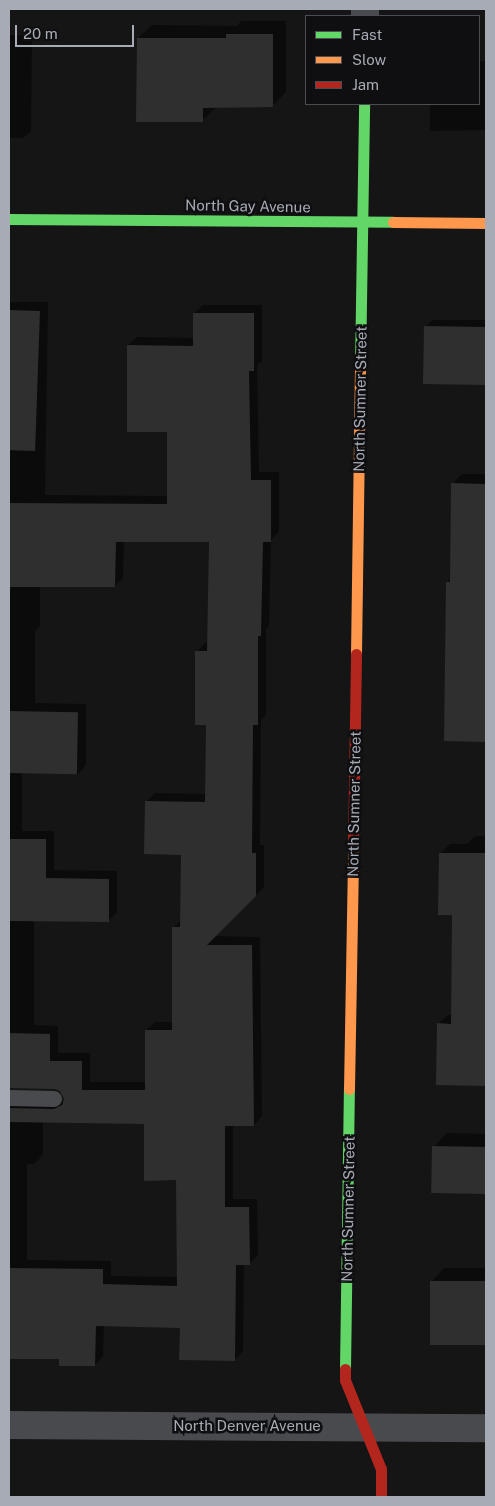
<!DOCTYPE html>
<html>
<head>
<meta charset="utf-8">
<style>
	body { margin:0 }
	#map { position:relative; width:495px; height:1506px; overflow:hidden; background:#151515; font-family:"Public Sans",sans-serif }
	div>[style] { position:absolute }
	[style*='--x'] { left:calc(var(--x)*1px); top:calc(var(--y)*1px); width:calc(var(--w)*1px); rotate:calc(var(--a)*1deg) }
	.shadow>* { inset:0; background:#0007; transform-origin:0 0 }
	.building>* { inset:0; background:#2f2f30; transform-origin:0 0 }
	.lane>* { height:16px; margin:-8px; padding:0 8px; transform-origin:8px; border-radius:8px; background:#494a4e }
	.street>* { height:28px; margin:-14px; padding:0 14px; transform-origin:14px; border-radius:14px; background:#494a4e }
	.fast>* { height:11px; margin:-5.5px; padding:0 5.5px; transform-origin:5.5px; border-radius:5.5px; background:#63d668 }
	.slow>* { height:11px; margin:-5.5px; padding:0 5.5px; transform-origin:5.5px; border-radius:5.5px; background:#ff974d }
	.jam>* { height:11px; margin:-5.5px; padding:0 5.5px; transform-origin:5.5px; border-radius:5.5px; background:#b3261e }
	span { translate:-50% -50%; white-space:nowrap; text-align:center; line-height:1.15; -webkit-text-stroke:5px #0f0f11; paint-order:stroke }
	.street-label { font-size:15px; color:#a7abb5 }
	.frame { position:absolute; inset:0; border:10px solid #a7abb5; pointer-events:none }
	.legend { position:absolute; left:305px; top:15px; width:175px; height:90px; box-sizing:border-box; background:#0f0f11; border:1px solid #4c4d53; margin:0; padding:6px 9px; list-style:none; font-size:15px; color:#a7abb5 }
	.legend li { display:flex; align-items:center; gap:10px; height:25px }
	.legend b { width:25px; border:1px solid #4c4d53 }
	.scale { position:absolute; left:15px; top:25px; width:119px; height:22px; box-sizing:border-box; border:2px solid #a7abb5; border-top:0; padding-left:6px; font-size:15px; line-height:18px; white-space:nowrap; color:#a7abb5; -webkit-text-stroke:4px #0f0f11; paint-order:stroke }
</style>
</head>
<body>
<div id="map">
	<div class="shadow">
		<div style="clip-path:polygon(241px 21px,286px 21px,286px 92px,272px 106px,216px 107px,202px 121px,138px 38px,152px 25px,237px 26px)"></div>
		<div style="clip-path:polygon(9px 35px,32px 36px,31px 131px,23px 138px,9px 138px)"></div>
		<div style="clip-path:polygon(479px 61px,486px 61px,486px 130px,430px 131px,430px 104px,479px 104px)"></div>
		<div style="clip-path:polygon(evenodd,9px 302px,48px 302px,45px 495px,168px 496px,168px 431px,128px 345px,137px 337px,194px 338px,194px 313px,203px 305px,262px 305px,262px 361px,257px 365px,259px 472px,279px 472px,279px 532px,271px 540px,269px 626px,266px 629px,266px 715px,261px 720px,260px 845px,264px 845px,264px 887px,214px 936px,260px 937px,262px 1116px,254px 1125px,233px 1125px,233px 1199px,257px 1199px,258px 1255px,249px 1264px,244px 1264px,243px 1351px,235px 1360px,181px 1327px,104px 1325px,103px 1356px,95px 1365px,60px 1358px,9px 1358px,9px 1095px,18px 1100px,64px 1101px,64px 1093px,55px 1088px,9px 1087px,9px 302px,124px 541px,211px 541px,208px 643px,205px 643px,197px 652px,207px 724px,206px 794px,155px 793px,146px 802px,182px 853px,181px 920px,173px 928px,173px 1022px,155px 1022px,146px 1030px,146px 1082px,90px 1082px,90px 1053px,58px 1053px,58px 1026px,34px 1025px,34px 920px,108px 921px,117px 912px,117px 871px,54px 870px,54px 831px,22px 831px,22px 772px,78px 774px,86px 765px,86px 704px,35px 703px,35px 631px,40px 626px,40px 586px,115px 586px,123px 578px,124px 541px,9px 302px,43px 1121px,146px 1122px,177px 1179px,178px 1277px,111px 1276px,111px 1261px,27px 1260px,27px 1164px,34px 1164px,43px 1155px,43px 1121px)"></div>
		<div style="clip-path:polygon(432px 320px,486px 320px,486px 382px,425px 382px,425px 327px)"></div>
		<div style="clip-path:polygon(462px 474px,486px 474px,486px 741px,445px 740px,447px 582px,451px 578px,452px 484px)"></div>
		<div style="clip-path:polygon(475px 836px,486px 836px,486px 1085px,437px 1084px,438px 1024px,448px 1015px,452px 1015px,453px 914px,440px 854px,450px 844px,467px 844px)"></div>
		<div style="clip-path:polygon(447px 1133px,486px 1134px,486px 1192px,434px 1192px,434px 1147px)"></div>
		<div style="clip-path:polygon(444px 1268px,486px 1268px,486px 1344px,431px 1344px,431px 1282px)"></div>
		<div style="left:9px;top:1496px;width:34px;height:1px"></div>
	</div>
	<div class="building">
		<div style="clip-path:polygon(226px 34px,273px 34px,273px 107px,203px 108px,203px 122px,136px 122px,137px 38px,226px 38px)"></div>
		<div style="left:9px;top:310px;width:31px;height:140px;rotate:2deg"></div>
		<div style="clip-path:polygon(193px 313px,254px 313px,254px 371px,249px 371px,251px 480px,271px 480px,271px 542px,263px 542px,261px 636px,258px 636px,258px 725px,253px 725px,252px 853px,256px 853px,256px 896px,207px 945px,252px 945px,254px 1126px,225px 1126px,225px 1207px,249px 1207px,250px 1265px,236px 1265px,235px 1361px,179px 1360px,180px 1328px,96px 1326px,95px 1366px,59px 1366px,59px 1359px,9px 1359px,9px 1268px,103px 1269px,103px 1284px,177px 1286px,176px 1180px,144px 1181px,144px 1124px,9px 1122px,9px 1108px,54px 1109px,62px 1105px,64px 1099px,60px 1091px,55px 1089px,9px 1088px,9px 1033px,50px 1034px,50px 1061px,82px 1061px,82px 1090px,145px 1090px,145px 1030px,172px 1030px,172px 927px,180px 927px,181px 855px,144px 854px,145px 801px,205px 802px,206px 725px,195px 725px,195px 651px,207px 651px,209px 542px,116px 542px,115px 587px,9px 587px,9px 503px,167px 504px,167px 432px,127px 432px,127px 345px,193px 346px)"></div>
		<div style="left:424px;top:326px;width:62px;height:58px;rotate:1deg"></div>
		<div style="clip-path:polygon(451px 483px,486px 484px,486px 742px,444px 741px,446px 582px,450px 582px)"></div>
		<div style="left:9px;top:711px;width:69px;height:62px;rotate:1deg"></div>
		<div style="clip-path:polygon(9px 839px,46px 839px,46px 878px,109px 879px,109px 922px,9px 921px)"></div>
		<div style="clip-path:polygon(439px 853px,486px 853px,486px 1086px,436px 1085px,437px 1023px,451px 1024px,452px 915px,438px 915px)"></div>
		<div style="left:432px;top:1146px;width:54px;height:47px;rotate:1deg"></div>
		<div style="left:430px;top:1281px;width:56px;height:64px"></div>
	</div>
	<div class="lane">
		<div style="--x:9;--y:1098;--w:45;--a:1.3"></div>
	</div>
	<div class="street">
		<div style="--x:365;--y:16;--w:7;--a:-90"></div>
		<div style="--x:9;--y:1425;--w:477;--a:0.4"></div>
	</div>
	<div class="fast">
		<div style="--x:9;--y:219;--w:384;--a:0.4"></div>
		<div style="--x:360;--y:367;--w:263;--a:-89.1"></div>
		<div style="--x:345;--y:1369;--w:280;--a:-89.2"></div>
	</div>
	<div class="slow">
		<div style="--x:393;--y:222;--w:93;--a:0.6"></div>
		<div style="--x:356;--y:654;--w:287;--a:-89.2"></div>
		<div style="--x:349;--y:1089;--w:241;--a:-89"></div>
	</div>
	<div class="jam">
		<div style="--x:353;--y:848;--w:194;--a:-89.1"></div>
		<div style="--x:345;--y:1369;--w:11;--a:90"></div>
		<div style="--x:345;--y:1380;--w:96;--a:68"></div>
		<div style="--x:381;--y:1469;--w:28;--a:90"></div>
	</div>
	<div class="street-label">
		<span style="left:248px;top:206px;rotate:1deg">North Gay Avenue</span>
		<span style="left:360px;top:399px;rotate:-89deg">North Sumner Street</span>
		<span style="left:354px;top:804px;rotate:-89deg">North Sumner Street</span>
		<span style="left:348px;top:1209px;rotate:-89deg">North Sumner Street</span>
		<span style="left:247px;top:1426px">North Denver Avenue</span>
	</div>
	<div class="frame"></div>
	<ul class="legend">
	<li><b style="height:6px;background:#63d668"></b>Fast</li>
	<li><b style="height:6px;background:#ff974d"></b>Slow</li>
	<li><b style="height:6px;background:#b3261e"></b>Jam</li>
	</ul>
	<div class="scale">20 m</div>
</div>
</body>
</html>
